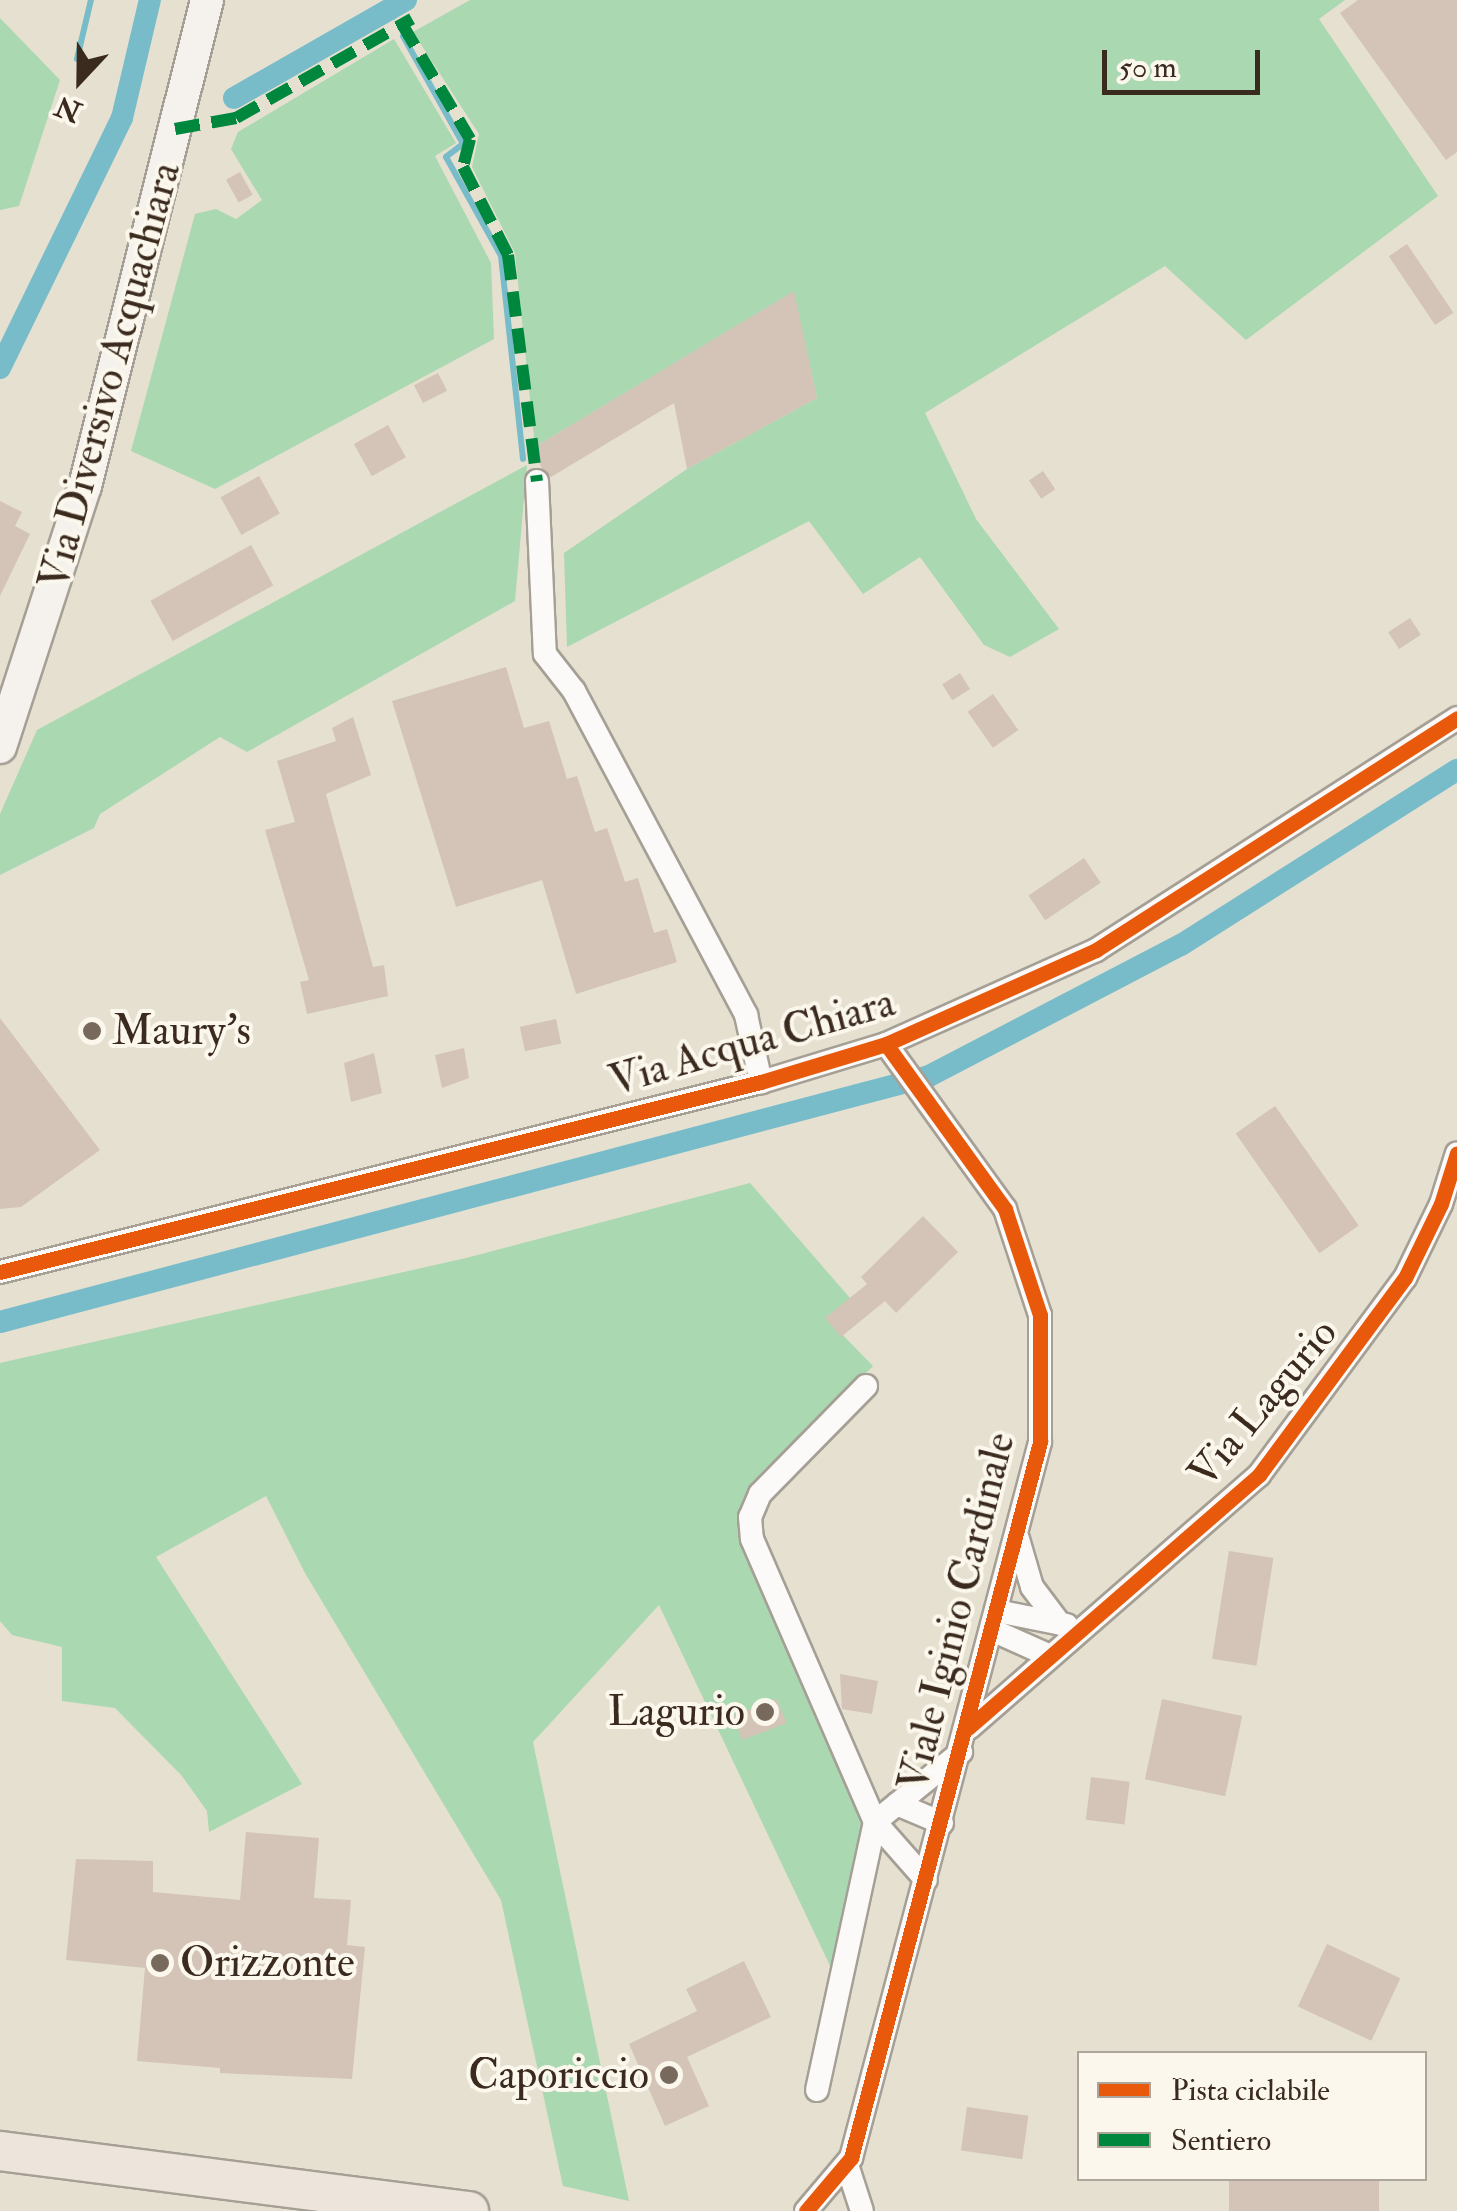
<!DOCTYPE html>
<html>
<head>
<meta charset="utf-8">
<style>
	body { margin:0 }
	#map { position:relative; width:1457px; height:2211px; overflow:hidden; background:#e6e0d0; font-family:"IM FELL Double Pica",serif }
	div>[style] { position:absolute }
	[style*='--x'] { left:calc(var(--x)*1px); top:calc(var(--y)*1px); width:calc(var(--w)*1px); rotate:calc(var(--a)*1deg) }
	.green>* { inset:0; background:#a9d8b1 }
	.stream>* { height:6px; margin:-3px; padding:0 3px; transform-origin:3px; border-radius:3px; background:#78bcca }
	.canal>* { height:22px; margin:-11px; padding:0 11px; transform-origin:11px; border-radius:11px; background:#78bcca }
	.building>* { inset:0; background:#d3c4b7; transform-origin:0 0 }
	.roads { filter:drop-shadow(2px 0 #a59f95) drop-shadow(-2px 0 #a59f95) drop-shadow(0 2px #a59f95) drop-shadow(0 -2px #a59f95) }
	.street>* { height:22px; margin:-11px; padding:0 11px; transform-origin:11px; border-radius:11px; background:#fbfaf8 }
	.secondary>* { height:32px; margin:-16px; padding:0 16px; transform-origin:16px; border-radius:16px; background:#f5f2ed }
	.primary>* { height:38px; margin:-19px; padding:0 19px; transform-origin:19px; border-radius:19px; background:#ede5dc }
	.quiet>* { height:12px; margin-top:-6px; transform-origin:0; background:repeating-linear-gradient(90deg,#00873e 0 25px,transparent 0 37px) }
	.cycleway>* { height:15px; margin:-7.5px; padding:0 7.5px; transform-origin:7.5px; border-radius:7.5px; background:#e8590c }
	.dots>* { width:28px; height:28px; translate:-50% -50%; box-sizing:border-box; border:5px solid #fbf7ec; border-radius:50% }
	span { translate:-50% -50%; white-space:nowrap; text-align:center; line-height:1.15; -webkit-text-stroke:8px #fbf7ec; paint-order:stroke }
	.street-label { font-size:42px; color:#3b2a1e }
	.poi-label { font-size:42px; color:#3b2a1e }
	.left { translate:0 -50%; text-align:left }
	.right { translate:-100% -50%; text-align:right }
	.legend { position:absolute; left:1077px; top:2051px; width:350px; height:130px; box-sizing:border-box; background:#fbf7ec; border:2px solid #aea59a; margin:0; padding:12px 18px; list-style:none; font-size:30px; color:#3b2a1e }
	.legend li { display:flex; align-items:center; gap:20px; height:50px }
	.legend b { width:50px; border:2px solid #aea59a }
	.north { position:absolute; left:30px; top:30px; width:100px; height:100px; -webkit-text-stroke:8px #fbf7ec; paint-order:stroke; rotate:202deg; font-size:28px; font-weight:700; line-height:40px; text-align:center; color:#3b2a1e }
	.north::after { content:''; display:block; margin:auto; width:35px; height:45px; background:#3b2a1e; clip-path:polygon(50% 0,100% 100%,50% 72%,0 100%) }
	.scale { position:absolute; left:1102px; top:50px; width:158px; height:45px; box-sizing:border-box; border:5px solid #3b2a1e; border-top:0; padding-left:12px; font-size:30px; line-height:35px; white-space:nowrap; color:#3b2a1e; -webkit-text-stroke:8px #fbf7ec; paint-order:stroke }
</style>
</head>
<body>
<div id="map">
	<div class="green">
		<div style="clip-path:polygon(470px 0,1345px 0,1319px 19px,1438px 196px,1246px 340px,1165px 266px,925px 413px,976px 519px,1059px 629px,1010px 657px,984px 645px,920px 557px,863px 594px,809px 521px,567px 647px,564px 553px,687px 469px,817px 398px,793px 292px,535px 447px,515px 253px,472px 167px,479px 134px,413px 32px)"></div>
		<div style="clip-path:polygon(0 18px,60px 80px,19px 206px,0 210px)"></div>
		<div style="clip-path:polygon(394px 39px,456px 143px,435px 156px,491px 263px,494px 339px,215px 489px,131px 451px,195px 214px,216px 209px,236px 219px,262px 200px,231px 149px,238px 132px)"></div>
		<div style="clip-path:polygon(527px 465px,515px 601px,247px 752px,220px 737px,100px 814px,94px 828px,0 875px,0 814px,37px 730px)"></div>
		<div style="clip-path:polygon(750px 1183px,850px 1298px,826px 1318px,873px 1366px,743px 1499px,739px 1526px,865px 1820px,833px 1972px,659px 1605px,533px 1742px,629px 2201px,563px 2186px,501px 1900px,305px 1573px,266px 1496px,156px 1557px,302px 1784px,209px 1832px,207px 1811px,182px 1776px,115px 1708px,62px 1701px,62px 1647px,12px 1635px,0 1621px,0 1363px,466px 1258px)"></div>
	</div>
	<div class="stream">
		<div style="--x:389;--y:10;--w:8;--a:60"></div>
		<div style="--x:403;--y:36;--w:124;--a:60.9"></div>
		<div style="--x:463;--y:144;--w:21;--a:143"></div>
		<div style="--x:446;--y:157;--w:113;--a:60.9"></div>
		<div style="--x:501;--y:256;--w:204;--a:83.8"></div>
		<div style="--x:77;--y:59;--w:61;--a:-76.7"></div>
	</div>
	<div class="canal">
		<div style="--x:234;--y:98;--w:198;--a:-29.7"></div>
		<div style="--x:0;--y:368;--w:278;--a:-64"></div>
		<div style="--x:122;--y:118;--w:121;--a:-76.7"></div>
		<div style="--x:0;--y:1322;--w:961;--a:-14.83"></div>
		<div style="--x:929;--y:1076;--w:284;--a:-27.5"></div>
		<div style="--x:1181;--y:945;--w:327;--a:-32.4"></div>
	</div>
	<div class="building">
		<div style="clip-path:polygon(1358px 0,1457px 0,1457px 152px,1446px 160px,1340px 13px)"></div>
		<div style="left:240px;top:172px;width:26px;height:16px;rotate:61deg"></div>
		<div style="left:1407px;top:244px;width:83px;height:22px;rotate:56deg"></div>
		<div style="clip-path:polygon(794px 291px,817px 398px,687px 469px,674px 403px,551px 477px,541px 467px,535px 447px)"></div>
		<div style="left:438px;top:373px;width:20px;height:27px;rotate:63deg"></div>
		<div style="left:388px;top:425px;width:37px;height:39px;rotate:61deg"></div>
		<div style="left:1043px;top:471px;width:22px;height:17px;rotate:56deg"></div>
		<div style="left:259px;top:476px;width:43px;height:44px;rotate:61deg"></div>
		<div style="clip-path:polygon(0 501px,22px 512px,15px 526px,30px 534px,0 596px)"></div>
		<div style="left:251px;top:545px;width:46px;height:115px;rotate:61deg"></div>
		<div style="left:1410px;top:618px;width:20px;height:26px;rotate:57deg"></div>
		<div style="clip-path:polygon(506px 667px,524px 728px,549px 721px,567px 779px,577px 776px,595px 832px,607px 828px,625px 882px,638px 878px,654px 933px,667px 929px,677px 962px,576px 994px,542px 880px,456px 907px,392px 701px)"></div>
		<div style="left:960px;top:673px;width:19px;height:21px;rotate:58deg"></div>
		<div style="left:993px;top:694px;width:44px;height:31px;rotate:55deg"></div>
		<div style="clip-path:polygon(353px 717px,371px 775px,326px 794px,373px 967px,384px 965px,388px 996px,307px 1014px,300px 982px,309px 980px,265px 830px,295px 822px,277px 761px,336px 741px,332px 728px)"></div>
		<div style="left:1084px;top:858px;width:30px;height:67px;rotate:56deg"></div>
		<div style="clip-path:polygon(0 1018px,100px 1150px,21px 1207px,0 1209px)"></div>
		<div style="left:556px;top:1019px;width:25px;height:37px;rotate:78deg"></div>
		<div style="clip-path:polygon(464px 1048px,469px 1078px,442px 1088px,435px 1055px)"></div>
		<div style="clip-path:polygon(374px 1053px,382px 1093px,351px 1102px,344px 1063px)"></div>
		<div style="left:1275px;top:1106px;width:146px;height:48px;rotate:55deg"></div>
		<div style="clip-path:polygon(923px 1216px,958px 1252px,896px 1313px,885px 1301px,841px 1337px,825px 1318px,867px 1284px,861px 1277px)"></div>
		<div style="left:1229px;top:1551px;width:45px;height:109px;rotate:9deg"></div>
		<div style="clip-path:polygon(840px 1674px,878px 1681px,872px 1714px,842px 1709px)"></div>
		<div style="left:777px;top:1699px;width:26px;height:47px;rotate:69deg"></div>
		<div style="left:1162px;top:1699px;width:82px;height:82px;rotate:12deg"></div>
		<div style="left:1091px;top:1777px;width:39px;height:43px;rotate:7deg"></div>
		<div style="clip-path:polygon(246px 1832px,319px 1838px,314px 1898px,351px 1900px,347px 1945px,365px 1947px,352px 2079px,220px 2073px,220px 2068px,137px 2061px,145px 1968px,66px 1960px,76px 1859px,153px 1861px,153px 1892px,240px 1900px)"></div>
		<div style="left:1327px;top:1944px;width:81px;height:69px;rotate:25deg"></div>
		<div style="clip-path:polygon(744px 1961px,771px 2017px,687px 2057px,709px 2106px,665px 2126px,629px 2044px,697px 2011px,686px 1989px)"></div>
		<div style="left:967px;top:2107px;width:62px;height:44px;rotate:8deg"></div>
		<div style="left:1229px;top:2178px;width:150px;height:33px"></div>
	</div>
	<div class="roads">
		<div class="street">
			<div style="--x:537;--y:481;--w:173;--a:87.4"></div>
			<div style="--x:545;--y:654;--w:47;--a:51.9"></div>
			<div style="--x:574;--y:691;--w:367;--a:62"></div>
			<div style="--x:746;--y:1015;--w:69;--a:77.4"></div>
			<div style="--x:0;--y:1272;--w:784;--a:-14.02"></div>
			<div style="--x:761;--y:1082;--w:131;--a:-16.9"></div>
			<div style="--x:886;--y:1044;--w:230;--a:-24.1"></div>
			<div style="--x:1096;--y:950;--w:429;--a:-32.7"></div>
			<div style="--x:866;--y:1386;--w:151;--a:134.5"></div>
			<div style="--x:760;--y:1494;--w:25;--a:113"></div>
			<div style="--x:750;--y:1517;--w:22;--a:85"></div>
			<div style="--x:752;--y:1539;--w:309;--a:66.5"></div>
			<div style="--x:875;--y:1822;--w:77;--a:48.7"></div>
			<div style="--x:1018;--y:1539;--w:50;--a:73.7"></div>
			<div style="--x:1032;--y:1587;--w:46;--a:52.9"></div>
			<div style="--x:997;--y:1611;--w:71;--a:11.3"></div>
			<div style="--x:992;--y:1630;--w:61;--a:24.1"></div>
			<div style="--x:969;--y:1728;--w:385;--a:-41.1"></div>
			<div style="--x:1259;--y:1475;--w:245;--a:-53.5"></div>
			<div style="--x:1405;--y:1278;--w:82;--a:-64.1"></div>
			<div style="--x:1441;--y:1204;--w:53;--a:-72.6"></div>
			<div style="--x:897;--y:1804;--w:49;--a:22.9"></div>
			<div style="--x:817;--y:2090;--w:274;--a:-77.8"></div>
			<div style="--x:875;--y:1822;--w:111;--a:-39.1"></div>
			<div style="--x:848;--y:2168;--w:45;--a:72"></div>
			<div style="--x:806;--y:2211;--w:70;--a:-49.7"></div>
			<div style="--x:851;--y:2158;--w:741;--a:-75.21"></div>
			<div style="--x:1040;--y:1442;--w:127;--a:-90"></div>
			<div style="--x:1040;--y:1315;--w:112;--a:-108.3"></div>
			<div style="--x:1005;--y:1209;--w:203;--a:-125.8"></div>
		</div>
		<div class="secondary">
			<div style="--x:0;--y:747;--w:274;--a:-72"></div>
			<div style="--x:85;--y:486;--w:501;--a:-75.91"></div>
		</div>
		<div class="primary">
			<div style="--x:0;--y:2151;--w:473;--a:7.3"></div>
		</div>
	</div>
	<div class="quiet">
		<div style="--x:402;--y:24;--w:134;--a:59.4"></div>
		<div style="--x:470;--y:139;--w:29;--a:104"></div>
		<div style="--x:463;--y:167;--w:99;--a:62.9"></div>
		<div style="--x:508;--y:255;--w:228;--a:82.7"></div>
		<div style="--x:175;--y:129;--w:62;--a:-10.2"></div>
		<div style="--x:236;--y:118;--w:202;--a:-29.4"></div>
	</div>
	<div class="cycleway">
		<div style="--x:0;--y:1272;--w:784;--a:-14.02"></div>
		<div style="--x:761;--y:1082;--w:131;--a:-16.9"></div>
		<div style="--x:886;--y:1044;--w:230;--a:-24.1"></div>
		<div style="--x:1096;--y:950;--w:429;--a:-32.7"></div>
		<div style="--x:968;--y:1728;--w:386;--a:-41"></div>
		<div style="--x:1259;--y:1475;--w:245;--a:-53.5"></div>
		<div style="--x:1405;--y:1278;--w:82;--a:-64.1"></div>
		<div style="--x:1441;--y:1204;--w:53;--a:-72.6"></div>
		<div style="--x:806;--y:2211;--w:70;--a:-49.7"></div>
		<div style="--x:851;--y:2158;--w:741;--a:-75.21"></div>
		<div style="--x:1040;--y:1442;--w:127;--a:-90"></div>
		<div style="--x:1040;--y:1315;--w:112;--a:-108.3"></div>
		<div style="--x:1005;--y:1209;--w:203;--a:-125.8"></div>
	</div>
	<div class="dots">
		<div style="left:92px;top:1031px;background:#776a5c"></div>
		<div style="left:765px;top:1712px;background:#776a5c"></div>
		<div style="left:160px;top:1963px;background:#776a5c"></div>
		<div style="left:669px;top:2075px;background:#776a5c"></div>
	</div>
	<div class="street-label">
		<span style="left:110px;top:376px;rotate:-75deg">Via Diversivo Acquachiara</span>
		<span style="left:752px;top:1042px;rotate:-16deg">Via Acqua Chiara</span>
		<span style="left:1263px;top:1403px;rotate:-50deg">Via Lagurio</span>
		<span style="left:957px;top:1612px;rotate:-76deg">Viale Iginio Cardinale</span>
	</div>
	<div class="poi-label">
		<span class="left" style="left:112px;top:1031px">Maury's</span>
		<span class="right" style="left:745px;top:1712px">Lagurio</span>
		<span class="left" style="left:180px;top:1963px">Orizzonte</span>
		<span class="right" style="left:649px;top:2075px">Caporiccio</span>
	</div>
	<ul class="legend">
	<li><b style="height:12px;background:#e8590c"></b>Pista ciclabile</li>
	<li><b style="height:12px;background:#00873e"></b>Sentiero</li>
	</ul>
	<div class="north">N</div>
	<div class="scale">50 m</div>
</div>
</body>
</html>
